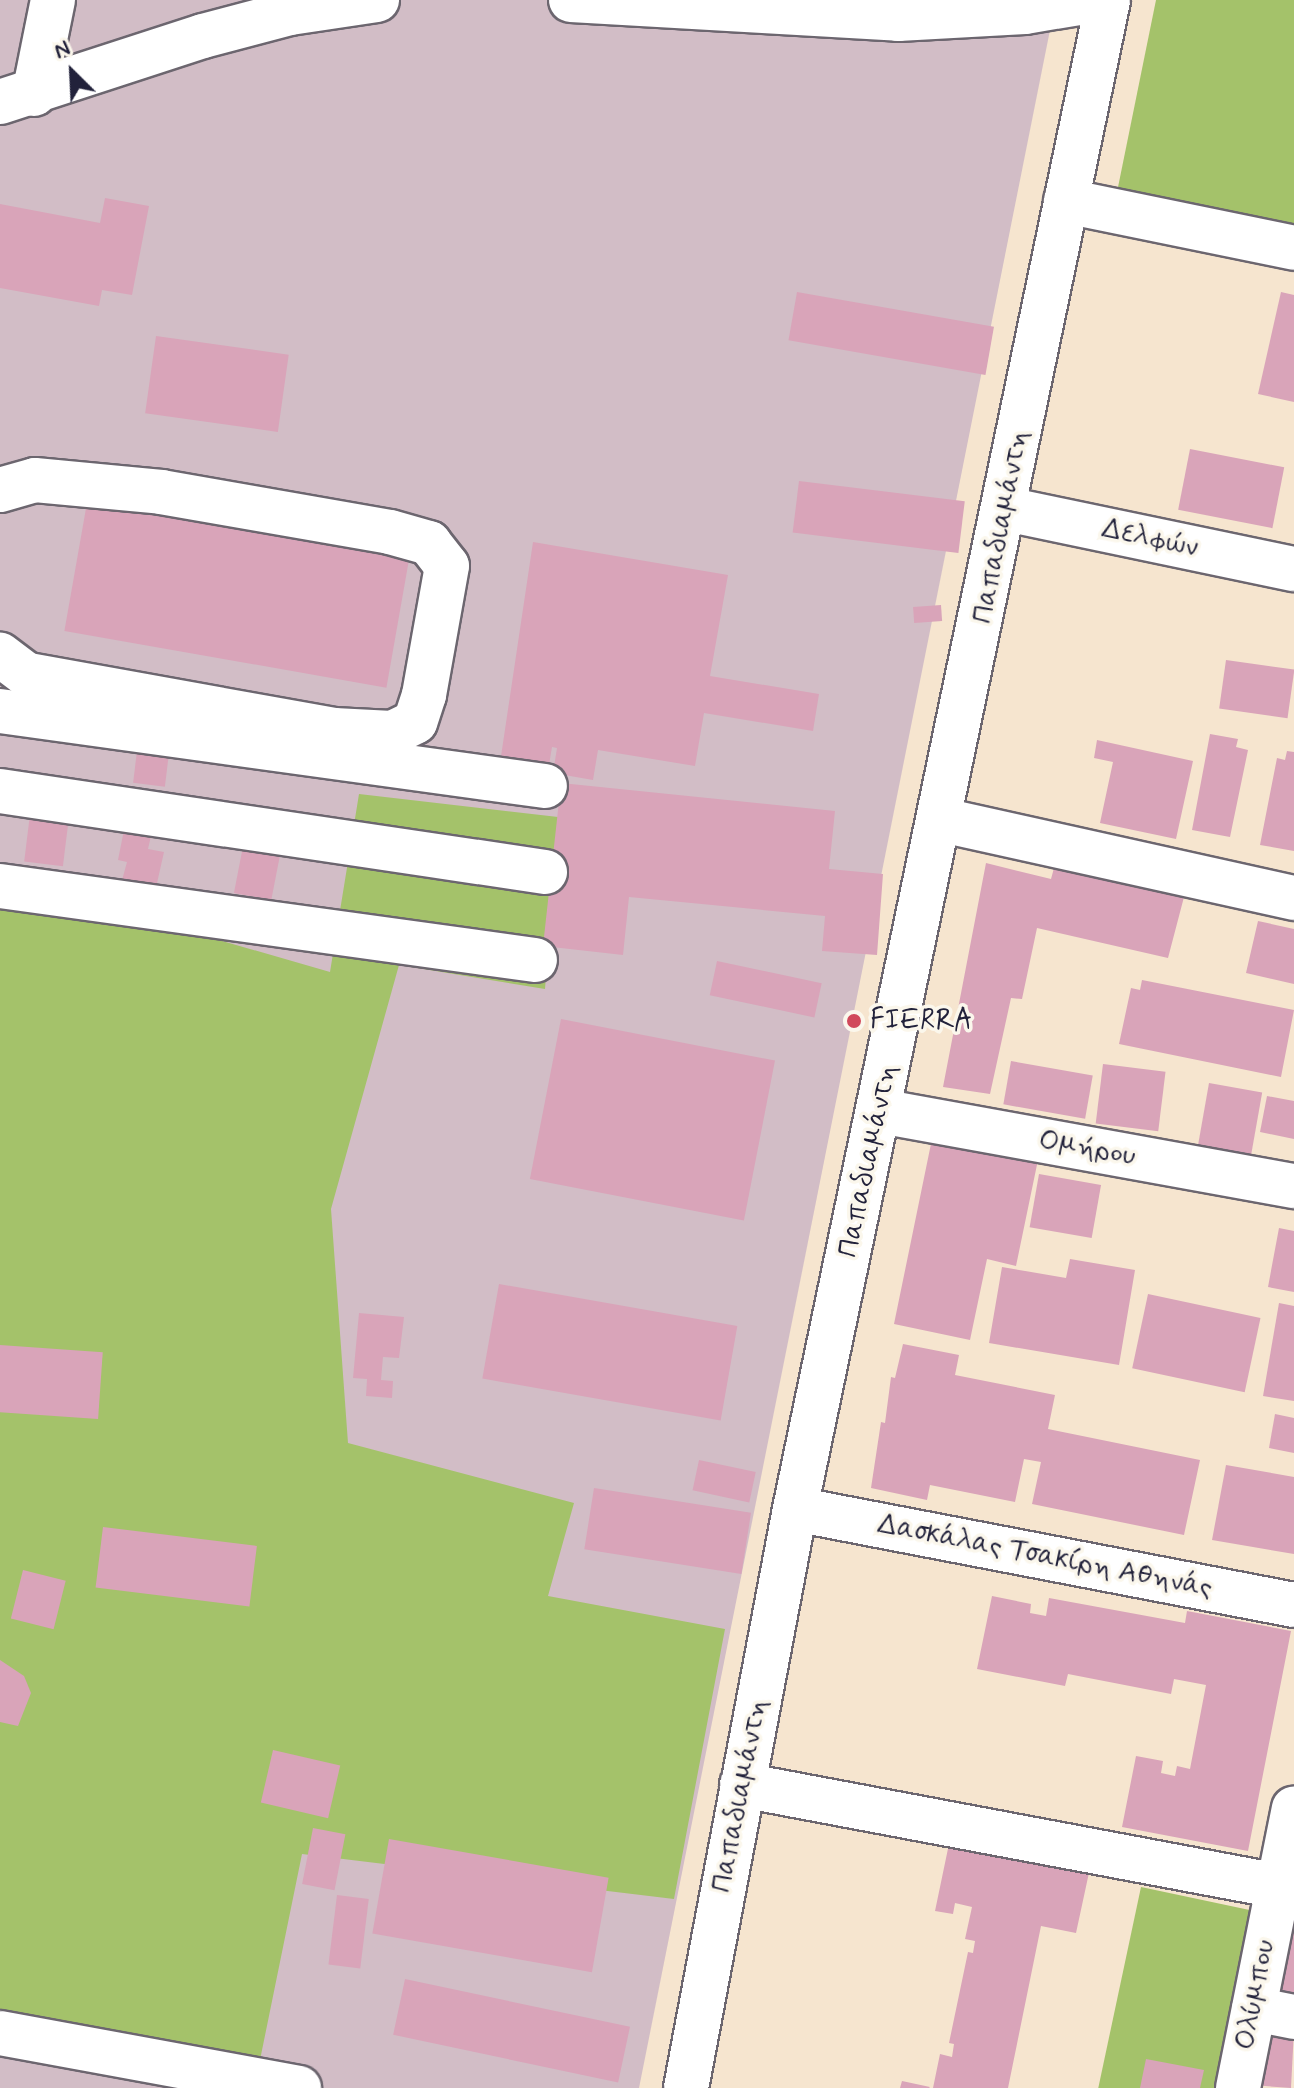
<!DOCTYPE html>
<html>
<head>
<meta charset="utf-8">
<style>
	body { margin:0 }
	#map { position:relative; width:1294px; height:2088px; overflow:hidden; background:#f6e5cf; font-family:Mynerve,sans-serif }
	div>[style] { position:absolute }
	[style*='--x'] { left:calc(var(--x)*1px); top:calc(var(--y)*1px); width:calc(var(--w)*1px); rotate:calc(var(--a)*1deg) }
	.industrial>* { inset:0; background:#d2bdc6 }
	.green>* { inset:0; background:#a4c26a; transform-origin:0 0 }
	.building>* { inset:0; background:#d9a4b9; transform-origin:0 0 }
	.roads { filter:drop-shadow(2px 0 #6c666f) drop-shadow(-2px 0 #6c666f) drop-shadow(0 2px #6c666f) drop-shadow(0 -2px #6c666f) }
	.minor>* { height:44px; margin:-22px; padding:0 22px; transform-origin:22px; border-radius:22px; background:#fff }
	.dots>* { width:22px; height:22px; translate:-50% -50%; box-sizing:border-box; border:4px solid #fbf7ec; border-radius:50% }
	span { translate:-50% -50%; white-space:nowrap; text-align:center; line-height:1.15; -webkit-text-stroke:7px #fbf7ec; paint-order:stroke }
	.street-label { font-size:28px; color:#22223b }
	.poi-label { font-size:28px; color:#22223b }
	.left { translate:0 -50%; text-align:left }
	.north { position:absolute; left:32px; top:32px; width:80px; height:80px; -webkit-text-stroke:6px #fbf7ec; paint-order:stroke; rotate:336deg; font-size:22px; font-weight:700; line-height:32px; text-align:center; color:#22223b }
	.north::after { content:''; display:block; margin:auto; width:28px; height:36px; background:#22223b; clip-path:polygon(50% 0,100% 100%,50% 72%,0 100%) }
</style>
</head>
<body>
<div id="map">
	<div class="industrial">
		<div style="clip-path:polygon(0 0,1056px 0,639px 2088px,0 2088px)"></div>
	</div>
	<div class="green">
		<div style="clip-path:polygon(1156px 0,1294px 0,1294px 238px,1115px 202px)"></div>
		<div style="clip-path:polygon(359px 794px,558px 817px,545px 989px,399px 965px,331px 1209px,348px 1443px,574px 1503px,548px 1596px,725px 1629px,674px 1899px,302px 1854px,260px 2060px,0 2009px,0 877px,330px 972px)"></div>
		<div style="left:1141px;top:1887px;width:117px;height:206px;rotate:12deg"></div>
	</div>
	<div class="building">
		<div style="clip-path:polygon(105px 198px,149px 206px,132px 295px,102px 290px,99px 306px,0 288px,0 204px,100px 223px)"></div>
		<div style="left:797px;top:292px;width:200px;height:49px;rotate:10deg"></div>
		<div style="clip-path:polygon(1281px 292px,1294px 295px,1294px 402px,1258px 394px)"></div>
		<div style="left:156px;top:336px;width:134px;height:78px;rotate:8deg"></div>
		<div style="left:1190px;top:449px;width:96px;height:62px;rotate:11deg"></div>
		<div style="left:799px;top:481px;width:167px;height:52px;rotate:7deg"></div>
		<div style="left:88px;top:497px;width:327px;height:136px;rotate:10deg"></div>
		<div style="clip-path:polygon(533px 542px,728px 575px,710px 676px,819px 694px,813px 731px,704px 713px,695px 766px,598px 750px,593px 780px,553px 773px,557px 748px,552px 747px,548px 771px,500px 763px)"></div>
		<div style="left:941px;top:605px;width:16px;height:28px;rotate:86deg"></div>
		<div style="left:1226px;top:660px;width:69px;height:49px;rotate:8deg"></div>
		<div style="clip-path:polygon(1210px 734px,1238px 739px,1236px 747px,1248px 750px,1230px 837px,1192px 830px)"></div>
		<div style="clip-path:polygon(1097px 740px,1193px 761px,1176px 839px,1100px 823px,1113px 762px,1094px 758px)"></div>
		<div style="left:137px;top:751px;width:32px;height:32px;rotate:7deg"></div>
		<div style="clip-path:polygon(1287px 751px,1294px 752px,1294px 851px,1260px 845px,1277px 758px,1285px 760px)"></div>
		<div style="clip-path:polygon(561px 783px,835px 811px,829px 869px,883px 874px,877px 955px,822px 951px,825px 916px,629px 897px,623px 955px,543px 946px)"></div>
		<div style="left:32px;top:798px;width:39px;height:64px;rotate:7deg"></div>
		<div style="clip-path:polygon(124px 830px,151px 836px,148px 849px,164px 852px,155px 892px,121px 884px,127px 862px,118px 860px)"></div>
		<div style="left:245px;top:836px;width:38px;height:58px;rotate:11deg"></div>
		<div style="clip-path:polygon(986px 863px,1051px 879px,1054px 868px,1184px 897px,1168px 958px,1037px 928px,1022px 999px,1011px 998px,990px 1094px,943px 1087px)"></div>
		<div style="clip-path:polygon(1258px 921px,1294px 929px,1294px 984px,1246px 973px)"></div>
		<div style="left:717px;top:961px;width:107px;height:35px;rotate:12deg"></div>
		<div style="clip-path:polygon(1142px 980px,1294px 1010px,1281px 1077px,1119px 1044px,1131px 988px,1140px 990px)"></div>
		<div style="left:561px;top:1019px;width:218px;height:163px;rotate:11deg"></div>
		<div style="left:1011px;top:1061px;width:83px;height:44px;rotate:10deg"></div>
		<div style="left:1103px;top:1064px;width:63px;height:60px;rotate:7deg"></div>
		<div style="left:1209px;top:1083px;width:54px;height:66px;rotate:10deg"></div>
		<div style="clip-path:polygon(1267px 1096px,1294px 1101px,1294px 1139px,1260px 1132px)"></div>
		<div style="clip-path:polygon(933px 1134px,1039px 1155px,1016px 1266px,987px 1259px,970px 1340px,894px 1324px)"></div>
		<div style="left:1039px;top:1174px;width:63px;height:54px;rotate:10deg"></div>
		<div style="clip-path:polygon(1279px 1228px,1294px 1231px,1294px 1292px,1268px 1287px)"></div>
		<div style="clip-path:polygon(1070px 1259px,1135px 1270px,1119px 1365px,989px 1343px,1002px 1267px,1066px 1278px)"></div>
		<div style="left:499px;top:1284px;width:242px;height:96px;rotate:10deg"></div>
		<div style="left:1148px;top:1294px;width:115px;height:76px;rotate:12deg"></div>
		<div style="clip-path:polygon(1279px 1303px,1294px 1306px,1294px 1401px,1263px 1396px)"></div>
		<div style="clip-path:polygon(359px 1313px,404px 1317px,399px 1358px,383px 1357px,381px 1380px,393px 1381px,392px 1398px,366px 1396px,367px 1379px,353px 1378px)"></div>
		<div style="clip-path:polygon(903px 1344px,959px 1355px,955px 1375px,1055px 1395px,1048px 1429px,1200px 1460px,1184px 1535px,1032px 1504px,1041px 1462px,1024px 1459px,1015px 1502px,930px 1485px,927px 1500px,871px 1488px,881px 1422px,885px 1423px,891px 1377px,895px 1378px)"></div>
		<div style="left:0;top:1345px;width:103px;height:67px;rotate:4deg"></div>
		<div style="clip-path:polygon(1275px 1414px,1294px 1418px,1294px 1453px,1269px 1448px)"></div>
		<div style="left:699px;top:1460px;width:58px;height:31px;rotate:12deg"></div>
		<div style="clip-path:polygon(1226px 1465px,1294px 1477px,1294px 1554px,1212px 1540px)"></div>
		<div style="left:594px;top:1488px;width:159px;height:62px;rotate:9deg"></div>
		<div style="left:103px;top:1527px;width:155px;height:61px;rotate:7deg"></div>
		<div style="left:23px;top:1570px;width:44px;height:50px;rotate:14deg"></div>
		<div style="clip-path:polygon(992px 1596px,1031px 1604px,1030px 1613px,1046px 1616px,1049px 1598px,1185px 1623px,1187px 1611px,1291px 1631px,1248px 1851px,1122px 1827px,1136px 1756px,1163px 1761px,1161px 1773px,1175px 1776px,1177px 1766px,1190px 1769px,1206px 1685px,1174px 1679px,1171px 1694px,1068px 1674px,1065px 1686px,977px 1669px)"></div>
		<div style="clip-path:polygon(0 1660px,24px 1676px,31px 1693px,18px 1726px,0 1722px)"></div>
		<div style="left:273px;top:1750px;width:69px;height:54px;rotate:13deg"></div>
		<div style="left:313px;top:1828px;width:33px;height:57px;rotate:11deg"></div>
		<div style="left:389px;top:1839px;width:223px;height:96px;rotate:10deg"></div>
		<div style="clip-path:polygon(950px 1839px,1090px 1868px,1076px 1933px,1041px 1926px,1008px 2088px,933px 2088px,940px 2054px,952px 2057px,954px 2044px,949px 2043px,968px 1952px,973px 1953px,975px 1941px,965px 1939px,972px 1907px,955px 1903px,953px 1914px,935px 1911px)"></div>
		<div style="left:337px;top:1895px;width:32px;height:70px;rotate:7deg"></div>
		<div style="clip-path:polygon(1294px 1899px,1294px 2003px,1265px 1998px)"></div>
		<div style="left:405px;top:1979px;width:230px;height:57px;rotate:12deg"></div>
		<div style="clip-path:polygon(1267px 2024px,1294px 2030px,1291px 2088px,1252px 2085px)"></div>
		<div style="clip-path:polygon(1146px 2059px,1204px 2070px,1200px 2088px,1140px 2088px)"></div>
		<div style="clip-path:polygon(902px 2081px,930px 2087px,929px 2088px,900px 2088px)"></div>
	</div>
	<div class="roads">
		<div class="minor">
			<div style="--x:571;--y:0;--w:328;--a:3.3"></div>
			<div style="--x:898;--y:19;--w:127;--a:-3.2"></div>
			<div style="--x:1025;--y:12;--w:73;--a:-9.5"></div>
			<div style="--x:34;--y:94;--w:96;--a:-78.6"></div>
			<div style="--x:0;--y:102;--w:213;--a:-18"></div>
			<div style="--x:203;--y:36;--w:90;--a:-14.8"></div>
			<div style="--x:290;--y:13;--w:88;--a:-8.5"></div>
			<div style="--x:1066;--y:201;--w:233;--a:11.6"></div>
			<div style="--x:0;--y:490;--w:36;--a:-16"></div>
			<div style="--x:35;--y:480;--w:127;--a:5.4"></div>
			<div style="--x:161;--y:492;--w:232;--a:9.9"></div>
			<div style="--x:390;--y:532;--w:41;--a:15.8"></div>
			<div style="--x:429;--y:543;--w:29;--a:52"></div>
			<div style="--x:447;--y:566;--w:131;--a:100.1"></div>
			<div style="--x:424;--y:695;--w:28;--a:108"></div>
			<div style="--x:415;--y:722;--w:25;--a:154"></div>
			<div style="--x:392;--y:733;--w:58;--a:-177"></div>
			<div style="--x:334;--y:730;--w:312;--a:-169.8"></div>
			<div style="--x:27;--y:675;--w:34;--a:-143"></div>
			<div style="--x:1006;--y:509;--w:294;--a:11.8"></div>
			<div style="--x:0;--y:711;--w:550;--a:7.84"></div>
			<div style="--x:0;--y:791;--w:551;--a:8.45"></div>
			<div style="--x:942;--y:820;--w:361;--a:12.5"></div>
			<div style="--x:0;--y:886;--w:540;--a:7.88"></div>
			<div style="--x:880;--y:1111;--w:421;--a:10.3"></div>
			<div style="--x:795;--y:1509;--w:508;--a:10.89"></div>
			<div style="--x:742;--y:1785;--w:562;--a:10.67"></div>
			<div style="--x:1254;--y:2009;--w:41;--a:11.3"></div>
			<div style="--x:0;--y:2033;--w:304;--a:10.4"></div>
			<div style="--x:686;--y:2088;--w:589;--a:-79.34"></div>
			<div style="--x:795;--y:1509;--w:1541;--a:-78.28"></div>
			<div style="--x:1238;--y:2088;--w:285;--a:-78.7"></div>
		</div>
	</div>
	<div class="dots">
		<div style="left:854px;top:1021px;background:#d1495b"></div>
	</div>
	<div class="street-label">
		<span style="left:1002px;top:527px;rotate:-79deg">Παπαδιαμάντη</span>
		<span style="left:1150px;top:539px;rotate:12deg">Δελφών</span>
		<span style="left:1087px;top:1149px;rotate:10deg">Ομήρου</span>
		<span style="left:869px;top:1161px;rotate:-78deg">Παπαδιαμάντη</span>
		<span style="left:1045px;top:1557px;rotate:11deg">Δασκάλας Τσακίρη Αθηνάς</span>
		<span style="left:741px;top:1796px;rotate:-79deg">Παπαδιαμάντη</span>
		<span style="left:1256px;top:1995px;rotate:-79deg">Ολύμπου</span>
	</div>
	<div class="poi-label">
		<span class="left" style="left:870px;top:1021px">FIERRA</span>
	</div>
	<div class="north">N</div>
</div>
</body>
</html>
